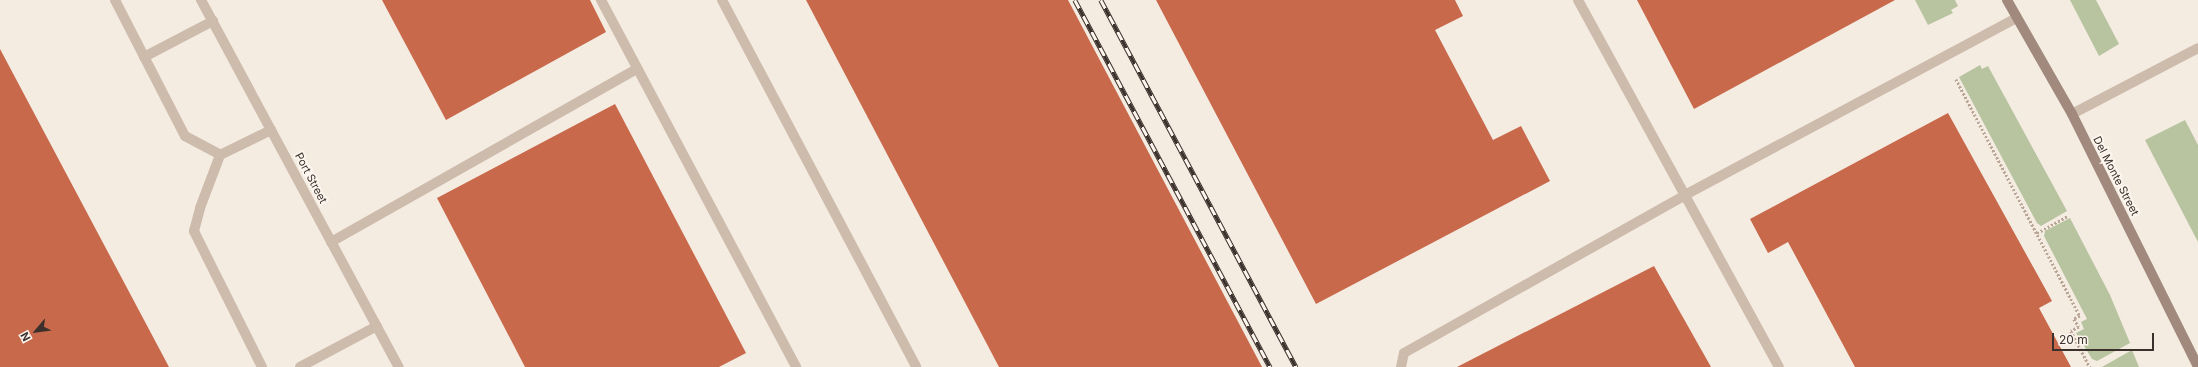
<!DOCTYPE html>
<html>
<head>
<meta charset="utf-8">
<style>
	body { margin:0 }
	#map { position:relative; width:2198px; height:367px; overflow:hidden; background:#f4ebe1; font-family:Inter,sans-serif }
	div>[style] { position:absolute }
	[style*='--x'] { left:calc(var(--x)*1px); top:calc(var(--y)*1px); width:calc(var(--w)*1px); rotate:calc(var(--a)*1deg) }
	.green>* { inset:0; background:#b8c4a0 }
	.building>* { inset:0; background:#c8694b }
	.path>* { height:2.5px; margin-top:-1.25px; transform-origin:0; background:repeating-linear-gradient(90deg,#b9a596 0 2px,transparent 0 4px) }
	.lane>* { height:10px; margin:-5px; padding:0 5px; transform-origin:5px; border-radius:5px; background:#cdbbac }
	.street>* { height:10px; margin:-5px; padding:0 5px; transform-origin:5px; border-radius:5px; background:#cdbbac }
	.secondary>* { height:10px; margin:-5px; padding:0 5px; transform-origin:5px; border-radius:5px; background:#a18a7d }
	.rail>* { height:4.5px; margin-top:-2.25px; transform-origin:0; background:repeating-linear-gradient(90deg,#fbf5ee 0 9px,#3b302b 0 18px); box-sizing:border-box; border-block:1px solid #3b302b }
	span { translate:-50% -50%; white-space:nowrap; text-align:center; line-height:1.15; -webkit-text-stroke:4px #fbf5ee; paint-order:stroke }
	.street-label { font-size:11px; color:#3b302b }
	.north { position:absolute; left:16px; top:311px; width:40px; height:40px; -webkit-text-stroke:3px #fbf5ee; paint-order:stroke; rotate:242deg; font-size:11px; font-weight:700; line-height:16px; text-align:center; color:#3b302b }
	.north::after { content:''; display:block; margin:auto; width:14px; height:18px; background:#3b302b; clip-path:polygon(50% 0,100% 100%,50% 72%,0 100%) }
	.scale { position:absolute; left:2052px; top:333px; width:102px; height:18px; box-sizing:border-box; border:2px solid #3b302b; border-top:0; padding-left:5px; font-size:12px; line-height:14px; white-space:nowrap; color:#3b302b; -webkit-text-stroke:3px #fbf5ee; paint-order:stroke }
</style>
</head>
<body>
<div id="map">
	<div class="green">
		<div style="clip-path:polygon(1915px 0,1955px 0,1958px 6px,1951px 10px,1953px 13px,1928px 25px)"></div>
		<div style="clip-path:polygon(2070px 0,2096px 0,2119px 44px,2099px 56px)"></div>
		<div style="clip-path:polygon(1980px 65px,1982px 69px,1988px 66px,2067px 211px,2041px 226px,2037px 223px,1959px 77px)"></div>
		<div style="clip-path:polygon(2185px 120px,2198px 145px,2198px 242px,2145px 140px)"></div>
		<div style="clip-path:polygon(2070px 218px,2110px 295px,2130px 343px,2097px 361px,2092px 359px,2076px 333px,2084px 329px,2081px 322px,2087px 319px,2044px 236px,2045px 231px)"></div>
		<div style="clip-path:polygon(2132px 350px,2139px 367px,2102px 367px)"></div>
	</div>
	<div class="building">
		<div style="clip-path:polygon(382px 0,590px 0,606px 32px,446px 120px)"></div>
		<div style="clip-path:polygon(806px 0,1068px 0,1262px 367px,999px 367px)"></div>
		<div style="clip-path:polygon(1156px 0,1455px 0,1463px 16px,1435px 30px,1493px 140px,1521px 126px,1550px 181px,1316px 304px)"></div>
		<div style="clip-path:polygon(1637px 0,1895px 0,1694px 109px)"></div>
		<div style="clip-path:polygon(0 49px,169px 367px,0 367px)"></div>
		<div style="clip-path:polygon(615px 104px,746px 353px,719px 367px,525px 367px,437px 198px)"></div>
		<div style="clip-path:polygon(1948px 113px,2052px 301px,2039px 308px,2071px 367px,1855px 367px,1788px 242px,1768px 253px,1750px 219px)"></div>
		<div style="clip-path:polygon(1654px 266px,1711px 367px,1457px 367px)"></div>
	</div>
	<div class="path">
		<div style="--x:1956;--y:79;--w:267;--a:62.4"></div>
		<div style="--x:2080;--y:316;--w:7;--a:153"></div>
		<div style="--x:2074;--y:319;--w:9;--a:58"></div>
		<div style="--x:2079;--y:327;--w:9;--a:153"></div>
		<div style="--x:2071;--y:331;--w:41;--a:62.2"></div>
		<div style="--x:2037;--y:233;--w:35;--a:-29"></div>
	</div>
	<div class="lane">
		<div style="--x:115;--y:0;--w:153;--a:62.8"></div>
		<div style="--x:185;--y:136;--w:40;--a:28"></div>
		<div style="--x:601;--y:0;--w:416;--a:62"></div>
		<div style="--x:722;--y:0;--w:415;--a:62.1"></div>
		<div style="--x:1578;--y:0;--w:418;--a:61.3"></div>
		<div style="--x:144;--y:57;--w:78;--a:-27.6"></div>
		<div style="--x:2072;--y:114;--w:142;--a:-27.6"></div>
		<div style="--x:331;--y:242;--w:352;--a:-29.5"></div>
		<div style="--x:262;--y:367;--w:152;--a:-116.6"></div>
		<div style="--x:194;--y:231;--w:24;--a:-75"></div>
		<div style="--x:200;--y:208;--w:57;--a:-69.3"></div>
		<div style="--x:220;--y:155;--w:57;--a:-26.1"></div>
		<div style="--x:300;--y:367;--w:87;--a:-28"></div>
		<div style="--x:1401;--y:367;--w:14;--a:-78"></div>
		<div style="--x:1404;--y:353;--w:322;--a:-29.3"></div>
		<div style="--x:1685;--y:195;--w:376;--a:-28.1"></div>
	</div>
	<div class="street">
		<div style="--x:201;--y:0;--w:417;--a:61.7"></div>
	</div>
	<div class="secondary">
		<div style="--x:2007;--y:0;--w:131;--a:60.3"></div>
		<div style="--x:2072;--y:114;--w:283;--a:63.5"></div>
	</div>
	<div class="rail">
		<div style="--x:1075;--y:0;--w:416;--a:62"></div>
		<div style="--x:1101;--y:0;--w:416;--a:62"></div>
	</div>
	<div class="street-label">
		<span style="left:2116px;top:176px;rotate:63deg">Del Monte Street</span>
		<span style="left:311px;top:178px;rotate:62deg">Port Street</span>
	</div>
	<div class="north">N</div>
	<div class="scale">20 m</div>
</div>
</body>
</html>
